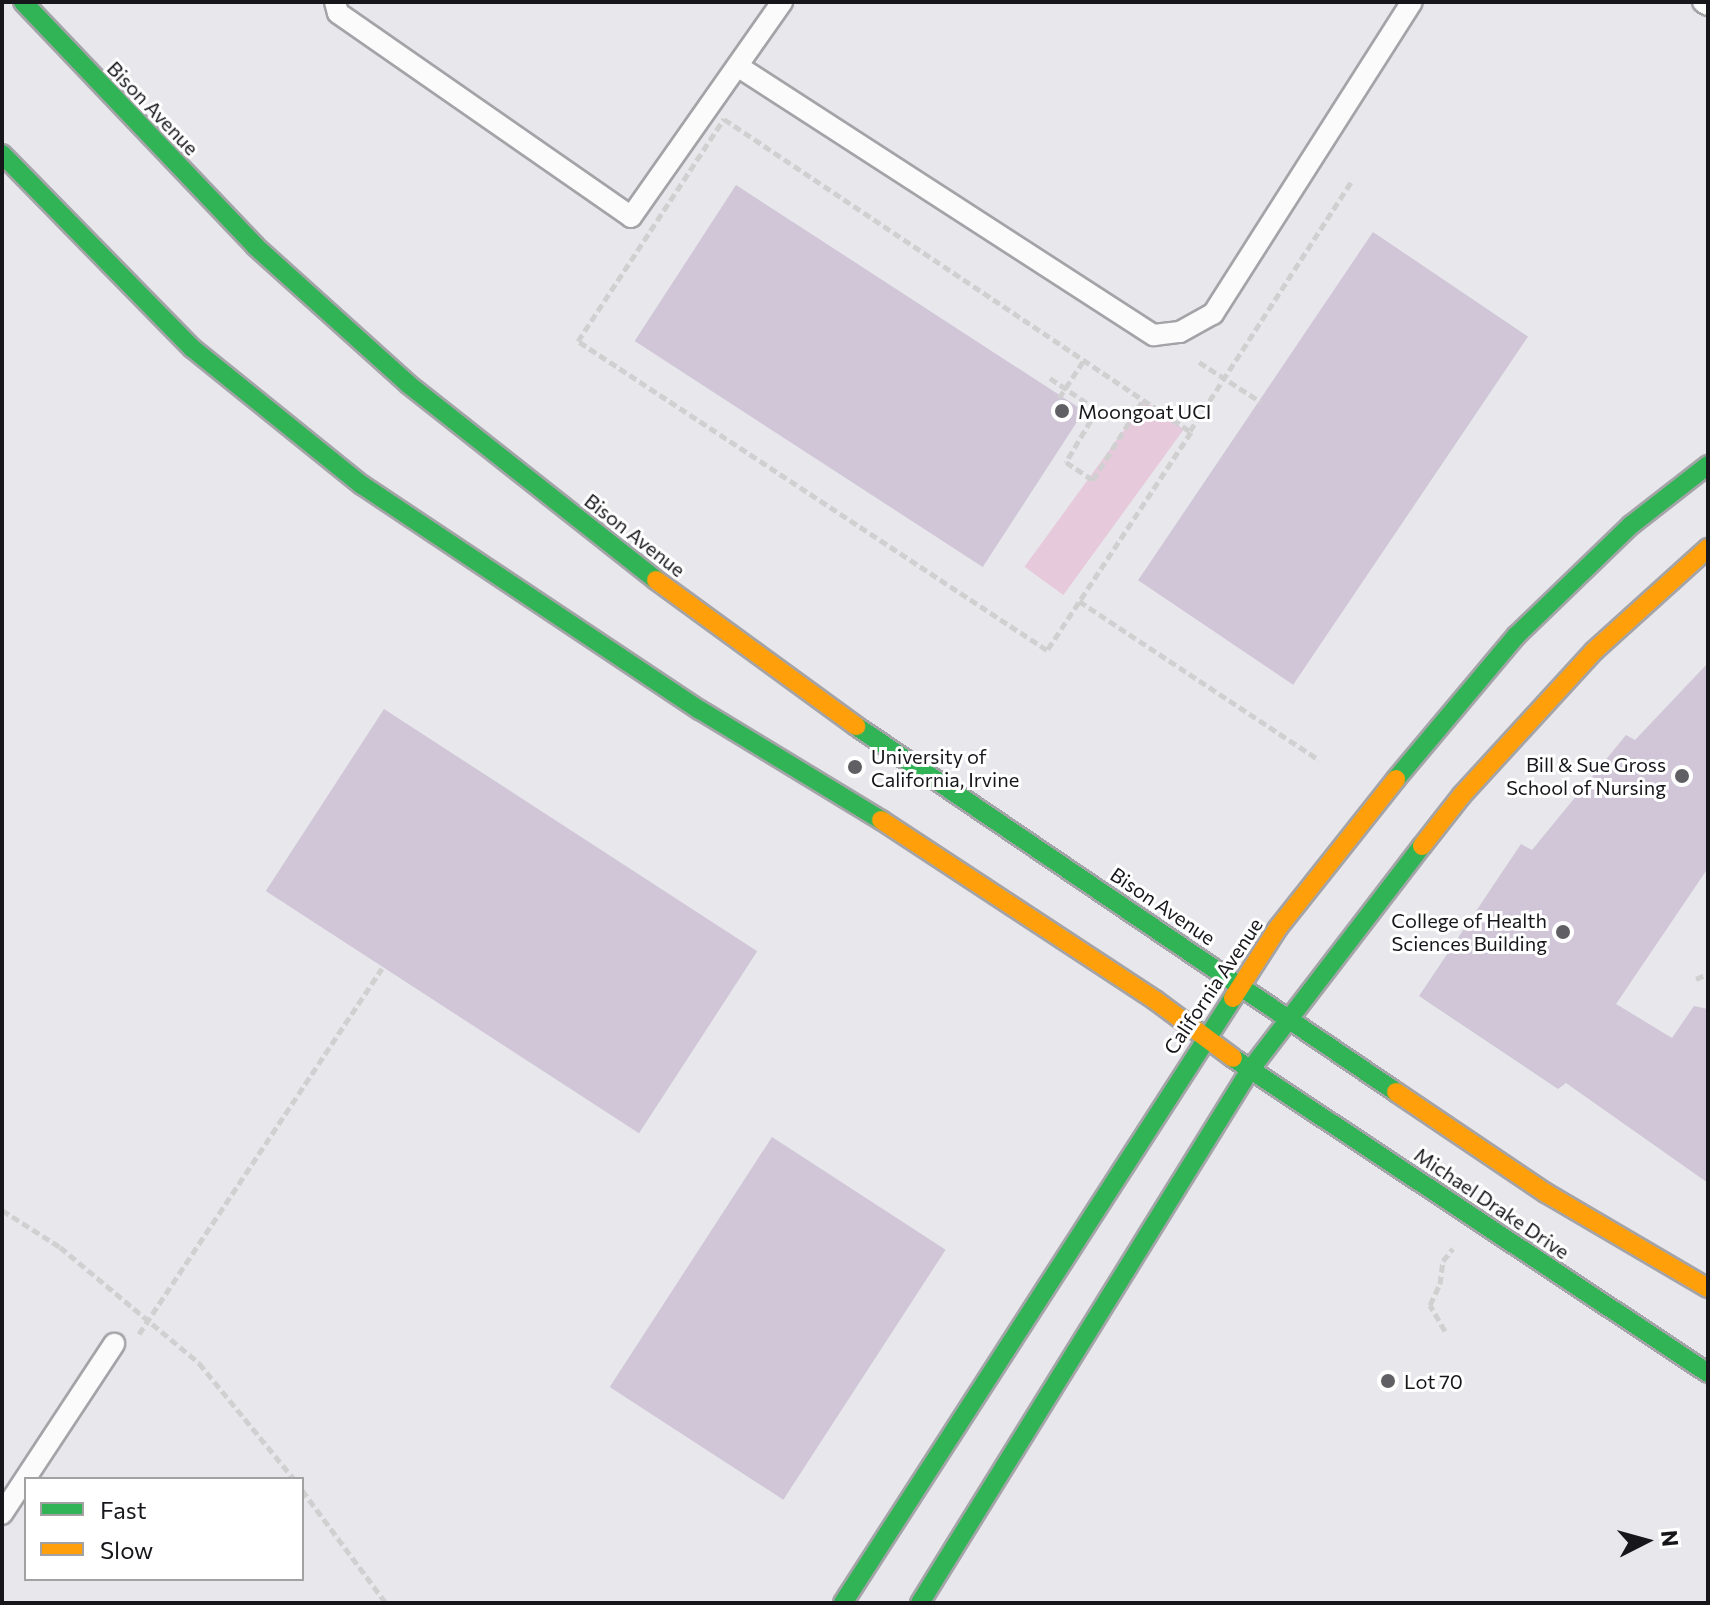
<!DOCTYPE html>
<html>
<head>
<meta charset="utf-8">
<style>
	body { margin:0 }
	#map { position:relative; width:1710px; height:1605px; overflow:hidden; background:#e7e7ec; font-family:Commissioner,sans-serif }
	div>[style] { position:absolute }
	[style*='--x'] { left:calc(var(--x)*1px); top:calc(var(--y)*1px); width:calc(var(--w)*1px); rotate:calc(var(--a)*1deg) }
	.green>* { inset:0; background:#e7c9dc; transform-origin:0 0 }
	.building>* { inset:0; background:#d0c6d7; transform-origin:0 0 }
	.path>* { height:5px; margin-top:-2.5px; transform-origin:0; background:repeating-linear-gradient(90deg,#d0d0d1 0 8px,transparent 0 12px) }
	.roads { filter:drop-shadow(2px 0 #a4a4a8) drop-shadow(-2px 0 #a4a4a8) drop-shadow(0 2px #a4a4a8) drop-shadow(0 -2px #a4a4a8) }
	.lane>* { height:20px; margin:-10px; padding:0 10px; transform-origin:10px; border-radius:10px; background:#fbfbfc }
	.fast>* { height:18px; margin:-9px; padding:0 9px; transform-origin:9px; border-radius:9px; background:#30b455 }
	.slow>* { height:18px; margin:-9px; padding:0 9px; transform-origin:9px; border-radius:9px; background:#ff9f0a }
	.dots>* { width:22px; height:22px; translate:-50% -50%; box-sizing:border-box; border:4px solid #fff; border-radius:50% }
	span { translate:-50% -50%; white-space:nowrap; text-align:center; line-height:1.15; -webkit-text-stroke:6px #fff; paint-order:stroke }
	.street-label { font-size:20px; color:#17171b }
	.poi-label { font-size:20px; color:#17171b }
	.left { translate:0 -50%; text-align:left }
	.right { translate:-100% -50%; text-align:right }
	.frame { position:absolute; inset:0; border:4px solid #17171b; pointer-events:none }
	.legend { position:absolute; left:24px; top:1477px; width:280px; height:104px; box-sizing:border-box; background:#fff; border:2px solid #a2a2a4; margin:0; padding:10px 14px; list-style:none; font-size:24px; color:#17171b }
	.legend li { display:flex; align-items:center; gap:16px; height:40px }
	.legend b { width:40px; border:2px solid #a2a2a4 }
	.north { position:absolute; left:1606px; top:1501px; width:80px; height:80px; -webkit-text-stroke:6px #fff; paint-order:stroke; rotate:84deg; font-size:22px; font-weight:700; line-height:32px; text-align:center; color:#17171b }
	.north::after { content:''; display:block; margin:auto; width:28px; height:36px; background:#17171b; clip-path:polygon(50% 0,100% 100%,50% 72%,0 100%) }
</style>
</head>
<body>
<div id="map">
	<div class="green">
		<div style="left:1145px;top:401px;width:48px;height:205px;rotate:36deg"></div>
	</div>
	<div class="building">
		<div style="left:736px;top:185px;width:415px;height:186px;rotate:33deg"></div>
		<div style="left:1373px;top:232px;width:187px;height:420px;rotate:34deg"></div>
		<div style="clip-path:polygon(1708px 663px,1708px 868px,1616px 1004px,1672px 1038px,1694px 1006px,1708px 1009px,1708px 1183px,1566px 1083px,1558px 1089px,1419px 996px,1521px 844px,1532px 850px,1626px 735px,1635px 740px)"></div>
		<div style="left:384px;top:709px;width:445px;height:217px;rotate:33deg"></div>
		<div style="left:772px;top:1137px;width:207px;height:298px;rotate:33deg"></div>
	</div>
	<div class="path">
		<div style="--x:724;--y:119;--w:562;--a:33.83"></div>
		<div style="--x:1191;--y:432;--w:261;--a:123.4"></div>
		<div style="--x:1047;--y:650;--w:562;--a:-146.62"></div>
		<div style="--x:578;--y:341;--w:266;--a:-56.7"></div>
		<div style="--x:1199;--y:362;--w:74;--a:32.8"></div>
		<div style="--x:1050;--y:378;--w:57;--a:34.2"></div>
		<div style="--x:1097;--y:410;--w:61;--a:120.8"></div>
		<div style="--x:1066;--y:462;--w:32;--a:34"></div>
		<div style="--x:1093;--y:480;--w:94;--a:-58"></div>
		<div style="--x:1059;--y:398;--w:45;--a:-56.7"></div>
		<div style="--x:1190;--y:431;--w:300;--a:-57.1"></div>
		<div style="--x:1079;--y:601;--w:288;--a:33.5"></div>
		<div style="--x:1696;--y:979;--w:13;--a:-23"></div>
		<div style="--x:2;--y:1210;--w:69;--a:32.5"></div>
		<div style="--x:60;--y:1247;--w:181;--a:39.8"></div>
		<div style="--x:199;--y:1363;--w:150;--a:50.7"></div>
		<div style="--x:1445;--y:1331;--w:30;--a:-120"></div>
		<div style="--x:1430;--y:1305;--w:23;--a:-65"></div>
		<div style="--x:1440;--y:1284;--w:23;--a:-83"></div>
		<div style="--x:1443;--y:1261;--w:16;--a:-52"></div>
		<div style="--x:139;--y:1334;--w:439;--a:-56.4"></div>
		<div style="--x:302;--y:1490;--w:141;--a:53.4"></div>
	</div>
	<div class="roads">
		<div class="lane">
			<div style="--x:335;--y:2;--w:11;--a:75"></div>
			<div style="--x:338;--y:13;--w:357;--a:34.8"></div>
			<div style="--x:631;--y:217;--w:263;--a:-54.9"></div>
			<div style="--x:1703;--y:2;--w:6;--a:31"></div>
			<div style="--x:739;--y:67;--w:494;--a:32.9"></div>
			<div style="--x:1154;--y:335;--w:26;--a:-7"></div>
			<div style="--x:1180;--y:332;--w:38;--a:-29"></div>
			<div style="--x:1213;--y:314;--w:370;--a:-57.5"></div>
			<div style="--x:2;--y:1514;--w:204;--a:-56.6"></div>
		</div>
		<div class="fast">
			<div style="--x:23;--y:2;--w:337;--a:46.4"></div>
			<div style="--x:255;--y:246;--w:206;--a:42"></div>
			<div style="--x:408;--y:384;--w:316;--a:38.3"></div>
			<div style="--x:2;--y:154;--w:272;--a:45.6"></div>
			<div style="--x:192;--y:348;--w:218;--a:38.9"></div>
			<div style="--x:362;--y:485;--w:406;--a:33.7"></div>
			<div style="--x:700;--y:710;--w:212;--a:31.3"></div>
			<div style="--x:856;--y:726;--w:652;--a:34.13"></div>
			<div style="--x:1396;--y:779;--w:187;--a:-50"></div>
			<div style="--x:1516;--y:636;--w:160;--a:-44"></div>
			<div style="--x:1631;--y:525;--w:98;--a:-37.9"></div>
			<div style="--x:1233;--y:1058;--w:570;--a:33.55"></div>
			<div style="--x:843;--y:1603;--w:720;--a:-57.19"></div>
			<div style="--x:920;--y:1603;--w:627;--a:-58.24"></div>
			<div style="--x:1250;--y:1070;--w:282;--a:-52.5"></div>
		</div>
		<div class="slow">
			<div style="--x:656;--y:580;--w:248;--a:36.1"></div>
			<div style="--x:881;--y:820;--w:328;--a:33.3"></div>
			<div style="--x:1155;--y:1000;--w:97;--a:36.6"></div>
			<div style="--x:1422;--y:846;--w:65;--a:-51.9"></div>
			<div style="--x:1462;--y:795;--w:195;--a:-47.5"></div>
			<div style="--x:1594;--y:651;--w:154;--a:-42.1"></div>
			<div style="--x:1233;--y:998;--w:83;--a:-57.3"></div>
			<div style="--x:1278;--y:928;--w:190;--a:-51.6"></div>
			<div style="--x:1396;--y:1092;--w:181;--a:34"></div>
			<div style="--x:1546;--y:1193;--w:188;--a:30.4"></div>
		</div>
	</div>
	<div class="dots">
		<div style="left:1062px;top:411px;background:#606064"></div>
		<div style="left:855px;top:767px;background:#606064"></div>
		<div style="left:1682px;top:776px;background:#606064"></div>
		<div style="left:1563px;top:932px;background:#606064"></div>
		<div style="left:1388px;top:1381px;background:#606064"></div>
	</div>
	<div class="street-label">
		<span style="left:153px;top:108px;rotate:46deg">Bison Avenue</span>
		<span style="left:635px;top:535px;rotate:38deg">Bison Avenue</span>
		<span style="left:1163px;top:906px;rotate:34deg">Bison Avenue</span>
		<span style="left:1213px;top:986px;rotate:-56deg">California Avenue</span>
		<span style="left:1492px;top:1203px;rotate:34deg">Michael Drake Drive</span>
	</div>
	<div class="poi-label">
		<span class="left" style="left:1078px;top:411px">Moongoat UCI</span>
		<span class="left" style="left:871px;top:768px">University of<br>California, Irvine</span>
		<span class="right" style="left:1666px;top:776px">Bill &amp; Sue Gross<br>School of Nursing</span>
		<span class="right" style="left:1547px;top:932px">College of Health<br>Sciences Building</span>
		<span class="left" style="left:1404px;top:1381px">Lot 70</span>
	</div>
	<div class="frame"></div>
	<ul class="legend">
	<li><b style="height:10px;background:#30b455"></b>Fast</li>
	<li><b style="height:10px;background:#ff9f0a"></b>Slow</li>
	</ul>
	<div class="north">N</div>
</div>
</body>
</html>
